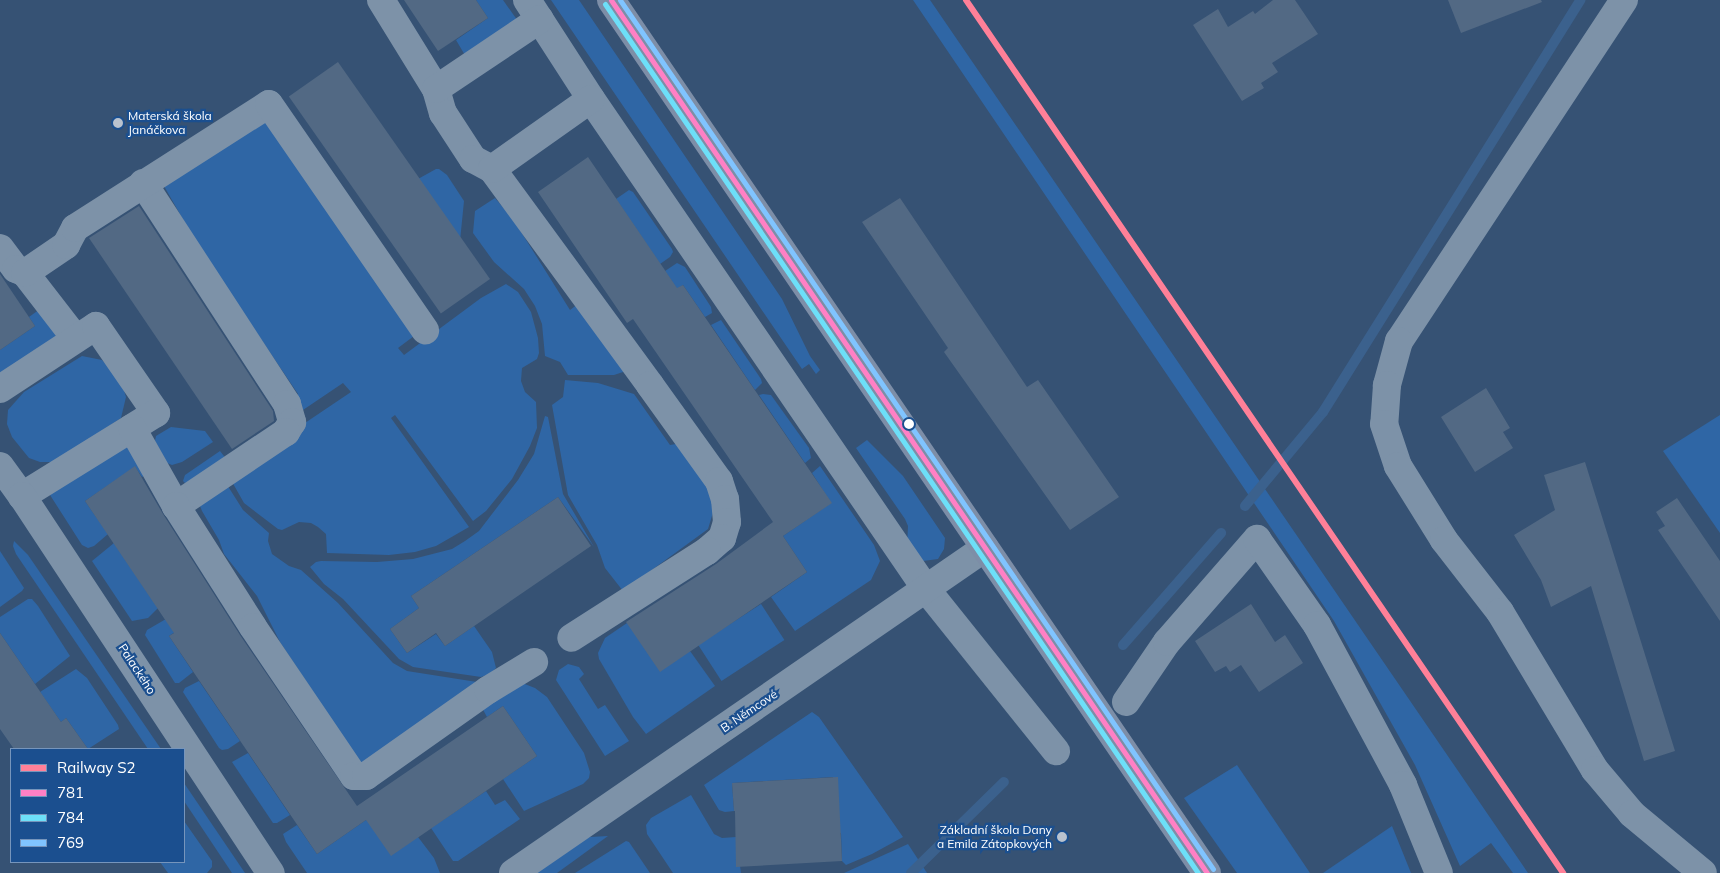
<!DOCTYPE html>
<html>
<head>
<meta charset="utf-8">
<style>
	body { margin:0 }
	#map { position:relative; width:1720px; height:873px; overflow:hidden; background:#365274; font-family:Mulish,sans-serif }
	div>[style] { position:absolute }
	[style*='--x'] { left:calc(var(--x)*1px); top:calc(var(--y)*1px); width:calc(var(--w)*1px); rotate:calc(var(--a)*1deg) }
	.green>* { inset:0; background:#2f66a5; transform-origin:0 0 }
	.stream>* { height:10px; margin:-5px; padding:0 5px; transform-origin:5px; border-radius:5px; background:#3b618d }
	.building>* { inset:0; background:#526984; transform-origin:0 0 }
	.minor>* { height:28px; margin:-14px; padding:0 14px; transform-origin:14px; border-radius:14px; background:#7d92a8 }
	.major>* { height:28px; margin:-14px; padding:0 14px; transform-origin:14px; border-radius:14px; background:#7d8ea7 }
	.bus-1>* { height:5px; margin:-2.5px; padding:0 2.5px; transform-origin:2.5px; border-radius:2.5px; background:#ff80c5 }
	.bus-2>* { height:5px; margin:-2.5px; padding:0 2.5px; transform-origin:2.5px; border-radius:2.5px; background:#6ddff8 }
	.bus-3>* { height:5px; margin:-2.5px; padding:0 2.5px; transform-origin:2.5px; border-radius:2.5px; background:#80c4ff }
	.rail-1>* { height:6px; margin:-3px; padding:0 3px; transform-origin:3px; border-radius:3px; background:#ff8098 }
	.dots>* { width:14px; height:14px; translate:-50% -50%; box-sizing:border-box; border:2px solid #1b4f8f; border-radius:50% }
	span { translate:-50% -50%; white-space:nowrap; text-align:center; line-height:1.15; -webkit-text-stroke:4.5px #1b4f8f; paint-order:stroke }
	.poi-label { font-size:12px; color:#fff }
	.left { translate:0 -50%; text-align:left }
	.right { translate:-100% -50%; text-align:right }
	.street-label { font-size:12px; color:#fff }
	.legend { position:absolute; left:10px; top:748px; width:175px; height:115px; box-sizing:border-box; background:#1b4f8f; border:1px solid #7695bc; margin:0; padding:6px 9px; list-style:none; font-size:15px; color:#fff }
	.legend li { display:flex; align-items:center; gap:10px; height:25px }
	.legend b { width:25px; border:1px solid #7695bc }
</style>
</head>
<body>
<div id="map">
	<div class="green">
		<div style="clip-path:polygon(476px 0,503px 0,520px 24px,469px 62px,456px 40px,488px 18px)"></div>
		<div style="clip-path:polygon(551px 0,579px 0,782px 299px,810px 356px,820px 370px,816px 374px,809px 364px,802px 369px)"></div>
		<div style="clip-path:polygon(913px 0,930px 0,1528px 873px,1513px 873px,1491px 843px,1460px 866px,1415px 765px,1334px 621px)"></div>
		<div style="clip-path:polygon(268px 114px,418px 333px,398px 348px,404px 355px,481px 298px,506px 284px,518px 292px,531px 312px,538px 338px,539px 353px,537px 359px,522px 368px,521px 381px,525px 392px,536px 402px,537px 428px,530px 446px,512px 479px,486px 511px,473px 521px,395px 415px,391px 418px,469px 527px,436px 546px,415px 552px,389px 555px,327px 553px,326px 534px,318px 527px,311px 523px,299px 522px,282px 530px,278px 529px,244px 503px,231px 480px,299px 427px,351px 392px,343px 383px,303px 410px,298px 400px,298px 394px,197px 244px,164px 186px)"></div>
		<div style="clip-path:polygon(436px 169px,439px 169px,447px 175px,464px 201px,460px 241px,418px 179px)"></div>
		<div style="clip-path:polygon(629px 190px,633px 192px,672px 249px,673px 252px,670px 257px,660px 264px,616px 199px)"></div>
		<div style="clip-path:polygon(495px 198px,513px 219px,570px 310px,578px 304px,629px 370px,614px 375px,568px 375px,560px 362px,545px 356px,542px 324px,535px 306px,524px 289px,494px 262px,473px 233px,475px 211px)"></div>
		<div style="clip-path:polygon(677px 263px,685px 267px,711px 307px,712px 313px,705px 317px,683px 285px,677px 289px,665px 271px)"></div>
		<div style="clip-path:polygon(40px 309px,60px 335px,0 388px,0 350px,35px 326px,29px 317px)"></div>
		<div style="clip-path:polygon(721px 320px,761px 379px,762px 383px,755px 390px,711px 325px)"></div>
		<div style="clip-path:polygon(82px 356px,102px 360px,120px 377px,126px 397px,121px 418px,56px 462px,40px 462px,29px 458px,12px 437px,7px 424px,8px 410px,24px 392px)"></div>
		<div style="clip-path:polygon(565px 380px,598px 383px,634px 394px,670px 445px,682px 443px,709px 484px,715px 506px,708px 529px,623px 591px,605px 568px,597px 545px,568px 495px,552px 405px,563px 397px)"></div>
		<div style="clip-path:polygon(763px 394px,771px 395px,809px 448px,811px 458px,805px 463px,759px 395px)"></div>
		<div style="clip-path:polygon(1720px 415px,1720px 533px,1663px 451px)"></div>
		<div style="clip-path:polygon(545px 416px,548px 417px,563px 494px,594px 547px,558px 497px,411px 596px,419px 608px,390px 629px,407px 653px,436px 634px,445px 646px,474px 626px,492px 652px,496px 668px,490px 674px,481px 677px,413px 667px,399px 659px,343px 599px,324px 584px,310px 567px,316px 562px,321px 561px,377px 562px,413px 559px,452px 549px,465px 541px,479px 531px,518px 480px,534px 454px)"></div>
		<div style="clip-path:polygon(171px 427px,205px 431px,213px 442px,182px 462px,172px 465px,167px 463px,155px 441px,156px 436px)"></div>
		<div style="clip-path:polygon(867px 440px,903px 476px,945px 538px,944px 549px,938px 559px,923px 561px,907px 547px,908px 526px,905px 519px,856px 448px)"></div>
		<div style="clip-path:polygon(131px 445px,150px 472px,142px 477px,135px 467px,85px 501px,108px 534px,94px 546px,88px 548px,82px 545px,50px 495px,61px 479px)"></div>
		<div style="clip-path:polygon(220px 451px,227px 460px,198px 479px,185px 483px,183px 481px,185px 475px)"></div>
		<div style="clip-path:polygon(820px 466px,874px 545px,880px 561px,871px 580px,795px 631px,771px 597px,807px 572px,783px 536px,831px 503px,812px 473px)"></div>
		<div style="clip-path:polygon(224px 480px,243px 510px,269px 533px,268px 541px,272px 554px,289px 566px,301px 570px,338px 603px,393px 663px,407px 671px,477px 682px,361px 764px,280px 642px,257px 596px,224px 554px,219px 540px,202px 511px,198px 501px)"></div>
		<div style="clip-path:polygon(14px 541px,28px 555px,161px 749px,148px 749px,16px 554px,13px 546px)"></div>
		<div style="clip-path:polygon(114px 543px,158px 608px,148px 618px,132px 621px,92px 561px)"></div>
		<div style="clip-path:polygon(0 551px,24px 588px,22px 591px,0 607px)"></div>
		<div style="clip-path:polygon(28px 599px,32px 599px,38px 606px,70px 656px,35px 684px,0 633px,0 617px)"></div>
		<div style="left:761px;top:604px;width:43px;height:75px;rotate:57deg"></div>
		<div style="clip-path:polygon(166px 619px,175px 632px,169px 636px,193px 672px,179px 683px,175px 683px,145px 635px,147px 630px)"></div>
		<div style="clip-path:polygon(627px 623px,690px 651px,715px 686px,646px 734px,633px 717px,599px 659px,598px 653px,605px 638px)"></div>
		<div style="clip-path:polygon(568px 664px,579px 667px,584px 674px,579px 679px,598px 709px,605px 705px,629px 741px,605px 756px,556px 680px,559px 670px)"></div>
		<div style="clip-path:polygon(76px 669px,87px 678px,118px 725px,119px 729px,88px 749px,66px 718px,61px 722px,40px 692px)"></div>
		<div style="clip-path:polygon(199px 681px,240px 741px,228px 749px,222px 750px,219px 748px,183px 692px,185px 688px)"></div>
		<div style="clip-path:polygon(522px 683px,535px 688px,547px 697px,584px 753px,590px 772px,589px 778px,583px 784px,524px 811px,503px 779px,537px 756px,503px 706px,487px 717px,481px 706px)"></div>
		<div style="clip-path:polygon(812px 712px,819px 717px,903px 837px,872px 854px,846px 865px,842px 861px,841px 833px,836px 832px,833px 777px,732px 783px,734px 811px,725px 812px,719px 810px,704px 785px)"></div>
		<div style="clip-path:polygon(248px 753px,290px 815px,277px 823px,273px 823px,232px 762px)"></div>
		<div style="clip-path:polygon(1237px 765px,1310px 873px,1237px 873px,1184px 798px)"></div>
		<div style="clip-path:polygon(184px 783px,245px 873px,232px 873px,184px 801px)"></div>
		<div style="clip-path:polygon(486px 791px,495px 805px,505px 800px,520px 819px,458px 861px,453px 861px,431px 828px)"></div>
		<div style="clip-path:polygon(691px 795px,714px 834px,722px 838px,736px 837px,741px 873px,673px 873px,647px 834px,646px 825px,651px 818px)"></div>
		<div style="clip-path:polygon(366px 820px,418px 837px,434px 858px,440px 873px,307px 873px,286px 842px,283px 834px,297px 825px,317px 854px)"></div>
		<div style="clip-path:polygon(184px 821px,212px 861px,212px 867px,207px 873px,168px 873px,160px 862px,184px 862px)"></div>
		<div style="clip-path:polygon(1392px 826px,1411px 873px,1323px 873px)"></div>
		<div style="clip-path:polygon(608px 836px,557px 873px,535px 873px,582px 840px,590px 837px)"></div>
		<div style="clip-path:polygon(626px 841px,629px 842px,650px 873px,575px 873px)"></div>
		<div style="clip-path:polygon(908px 844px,927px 873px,844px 873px)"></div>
	</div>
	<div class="stream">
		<div style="--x:1245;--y:506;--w:122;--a:-50.3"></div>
		<div style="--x:1323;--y:412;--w:486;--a:-58"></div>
		<div style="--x:1123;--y:645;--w:149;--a:-48.8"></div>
		<div style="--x:911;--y:873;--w:130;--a:-44.4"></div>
	</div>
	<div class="building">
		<div style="clip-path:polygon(404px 0,476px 0,488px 18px,438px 51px)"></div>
		<div style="clip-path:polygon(1273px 0,1295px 0,1318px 34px,1272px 63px,1278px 72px,1261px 83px,1264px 88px,1242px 101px,1193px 25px,1218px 9px,1228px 27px,1253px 11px,1255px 14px)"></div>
		<div style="clip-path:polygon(1448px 0,1541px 0,1542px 2px,1461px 33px)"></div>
		<div style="left:338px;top:62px;width:265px;height:60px;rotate:55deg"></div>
		<div style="clip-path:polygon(588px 157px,677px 288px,683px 285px,832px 503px,783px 536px,807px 572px,660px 672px,626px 622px,716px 564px,773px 522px,633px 319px,627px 323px,538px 192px)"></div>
		<div style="clip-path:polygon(900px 198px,1027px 387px,1038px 380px,1119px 497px,1070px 530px,944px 352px,948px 348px,862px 222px)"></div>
		<div style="clip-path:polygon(139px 206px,273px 411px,274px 421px,232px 449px,89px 238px)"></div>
		<div style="clip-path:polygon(0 274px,35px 326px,0 350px)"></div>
		<div style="clip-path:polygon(1486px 388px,1510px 428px,1503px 432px,1513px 448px,1475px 472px,1441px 417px)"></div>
		<div style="clip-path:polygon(1585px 462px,1675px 751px,1644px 761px,1591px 586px,1551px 607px,1541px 580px,1514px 535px,1555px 510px,1544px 475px)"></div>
		<div style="clip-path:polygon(135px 466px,163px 514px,240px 635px,357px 806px,503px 706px,537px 756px,391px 856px,366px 820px,317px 854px,169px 636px,174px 633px,85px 501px)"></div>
		<div style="clip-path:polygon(558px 497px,591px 546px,445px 646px,436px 633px,407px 653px,390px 629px,419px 608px,411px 596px)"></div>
		<div style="clip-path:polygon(1677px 498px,1720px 561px,1720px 621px,1658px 530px,1665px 526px,1656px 512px)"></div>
		<div style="clip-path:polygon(1251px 604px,1275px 642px,1285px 635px,1303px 663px,1259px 692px,1241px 665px,1230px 672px,1226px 666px,1215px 672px,1195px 641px)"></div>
		<div style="clip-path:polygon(0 633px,61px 722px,66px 718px,88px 749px,14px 749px,0 729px)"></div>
		<div style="clip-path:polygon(838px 777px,842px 861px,736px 867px,735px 811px,734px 811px,732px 783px)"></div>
	</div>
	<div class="minor">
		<div style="--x:381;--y:0;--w:105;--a:58.3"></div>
		<div style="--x:436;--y:89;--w:25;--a:74"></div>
		<div style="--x:443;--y:113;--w:55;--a:56.9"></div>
		<div style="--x:473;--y:159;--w:21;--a:28"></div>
		<div style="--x:492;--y:169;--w:268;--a:53.8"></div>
		<div style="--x:650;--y:385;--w:118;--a:54.3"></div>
		<div style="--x:719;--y:481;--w:19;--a:72"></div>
		<div style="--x:725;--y:499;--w:23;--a:85"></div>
		<div style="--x:727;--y:522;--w:17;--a:107"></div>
		<div style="--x:722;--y:538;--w:20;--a:139"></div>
		<div style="--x:707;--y:551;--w:161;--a:147.4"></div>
		<div style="--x:527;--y:0;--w:118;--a:57.1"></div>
		<div style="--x:591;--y:99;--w:594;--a:55.64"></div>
		<div style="--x:926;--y:589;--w:208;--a:51.3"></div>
		<div style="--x:1624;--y:0;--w:409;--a:123.4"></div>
		<div style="--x:1399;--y:341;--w:46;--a:105.3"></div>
		<div style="--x:1387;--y:385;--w:39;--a:94"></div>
		<div style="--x:1384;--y:424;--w:44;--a:71.6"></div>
		<div style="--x:1398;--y:466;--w:87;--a:58.1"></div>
		<div style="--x:1444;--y:540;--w:91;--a:52.1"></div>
		<div style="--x:1500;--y:612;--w:184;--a:59"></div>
		<div style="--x:1595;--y:770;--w:57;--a:49.9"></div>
		<div style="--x:1632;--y:814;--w:92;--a:39.7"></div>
		<div style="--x:436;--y:89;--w:125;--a:-33.9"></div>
		<div style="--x:492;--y:169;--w:121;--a:-35.3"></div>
		<div style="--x:143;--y:183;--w:264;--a:56.9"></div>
		<div style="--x:287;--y:404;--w:19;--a:74"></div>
		<div style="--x:292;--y:422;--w:12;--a:121"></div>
		<div style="--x:286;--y:432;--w:133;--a:146.1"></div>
		<div style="--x:0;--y:248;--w:26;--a:53"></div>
		<div style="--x:16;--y:269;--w:10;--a:24"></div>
		<div style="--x:25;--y:273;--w:83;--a:52.3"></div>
		<div style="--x:25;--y:273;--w:50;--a:-34.3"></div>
		<div style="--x:66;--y:245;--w:19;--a:-62"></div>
		<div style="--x:75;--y:228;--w:230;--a:-32.6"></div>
		<div style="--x:269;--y:104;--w:275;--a:55.4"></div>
		<div style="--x:0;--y:389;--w:115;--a:-33.3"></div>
		<div style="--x:96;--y:326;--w:106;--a:55.4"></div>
		<div style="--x:156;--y:413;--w:158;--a:148.2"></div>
		<div style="--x:132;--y:428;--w:90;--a:60.6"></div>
		<div style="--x:176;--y:506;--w:143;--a:57.5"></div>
		<div style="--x:253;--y:627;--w:180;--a:55.9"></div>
		<div style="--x:354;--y:776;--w:12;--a:0"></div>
		<div style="--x:366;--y:776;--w:149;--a:-35.2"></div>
		<div style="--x:488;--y:690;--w:54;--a:-31.3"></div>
		<div style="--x:0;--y:466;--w:37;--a:54"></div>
		<div style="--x:22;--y:496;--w:452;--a:56.6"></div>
		<div style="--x:1126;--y:702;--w:73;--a:-55.7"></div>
		<div style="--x:1167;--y:642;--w:137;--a:-48.9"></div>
		<div style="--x:1257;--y:539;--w:105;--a:55.1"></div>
		<div style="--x:1317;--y:625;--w:182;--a:61.7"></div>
		<div style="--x:1403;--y:785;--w:95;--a:67.8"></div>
		<div style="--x:513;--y:873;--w:573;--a:-34.55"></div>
	</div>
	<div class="major">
		<div style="--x:611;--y:0;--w:1057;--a:55.68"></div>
	</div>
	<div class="bus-1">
		<div style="--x:611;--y:0;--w:1057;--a:55.68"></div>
	</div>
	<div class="bus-2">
		<div style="--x:605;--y:4;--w:1052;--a:55.69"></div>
	</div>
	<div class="bus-3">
		<div style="--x:620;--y:0;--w:1052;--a:55.69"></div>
	</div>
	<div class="rail-1">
		<div style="--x:966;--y:0;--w:1058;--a:55.63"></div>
	</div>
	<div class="dots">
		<div style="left:118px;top:123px;background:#b9c2ce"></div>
		<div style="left:909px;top:424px;background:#fff"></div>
		<div style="left:1062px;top:837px;background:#b9c2ce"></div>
	</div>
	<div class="poi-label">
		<span class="left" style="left:128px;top:123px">Materská škola<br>Janáčkova</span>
		<span class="right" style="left:1052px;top:837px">Základní škola Dany<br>a Emila Zátopkových</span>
	</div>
	<div class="street-label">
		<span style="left:137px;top:669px;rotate:57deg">Palackého</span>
		<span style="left:749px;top:711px;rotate:-34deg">B. Němcové</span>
	</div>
	<ul class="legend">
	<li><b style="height:6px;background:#ff8098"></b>Railway S2</li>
	<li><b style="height:6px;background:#ff80c5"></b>781</li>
	<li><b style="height:6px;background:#6ddff8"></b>784</li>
	<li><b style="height:6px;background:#80c4ff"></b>769</li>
	</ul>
</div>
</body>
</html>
